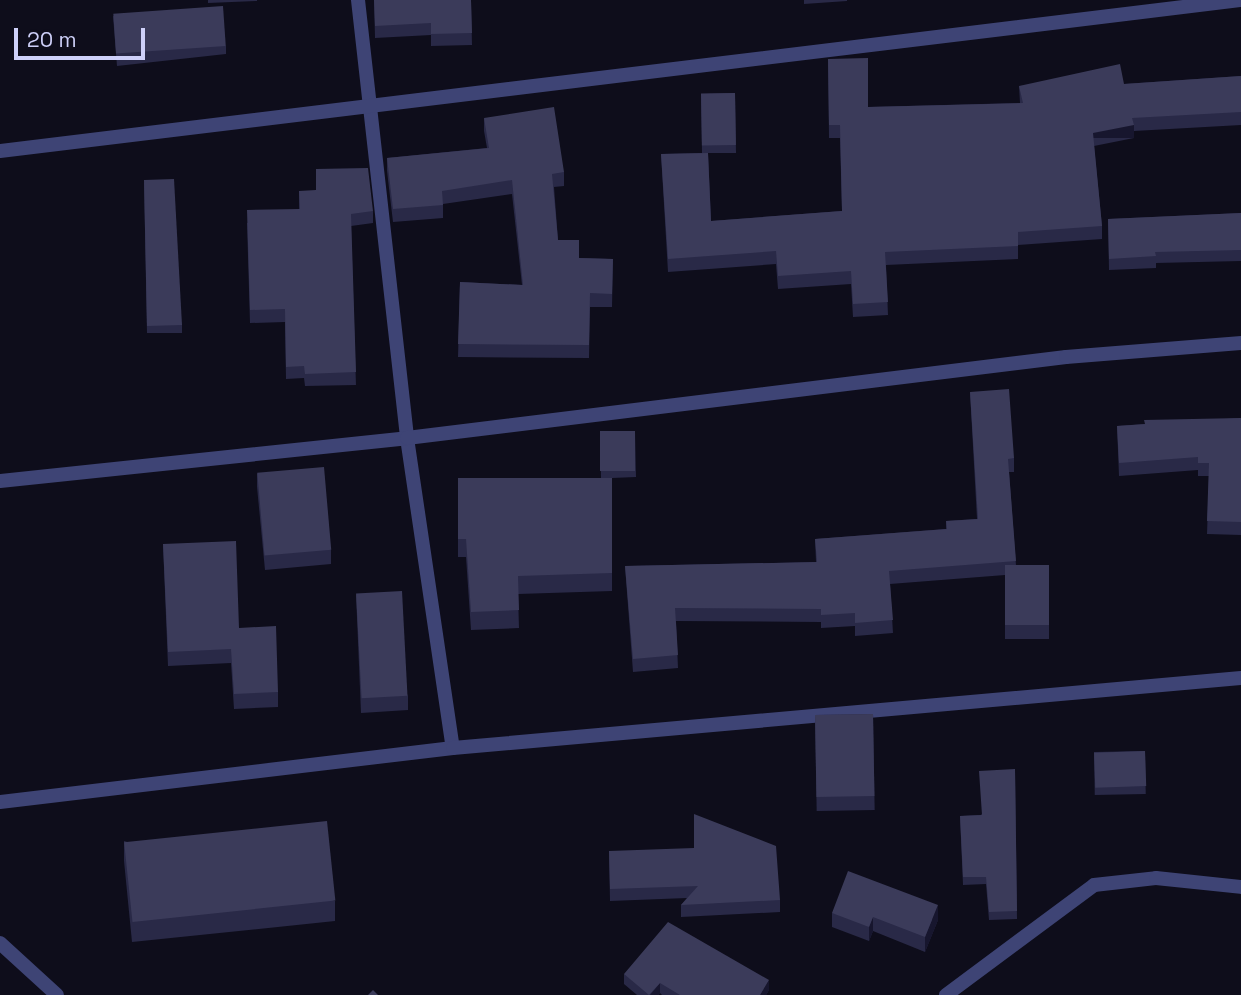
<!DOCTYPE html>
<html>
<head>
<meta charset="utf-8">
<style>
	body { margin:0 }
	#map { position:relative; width:1241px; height:995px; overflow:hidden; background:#0e0d1b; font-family:"Space Grotesk",sans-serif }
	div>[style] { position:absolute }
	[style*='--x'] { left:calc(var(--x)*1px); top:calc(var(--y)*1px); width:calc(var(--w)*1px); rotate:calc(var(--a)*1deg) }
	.minor>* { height:14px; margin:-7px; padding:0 7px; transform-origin:7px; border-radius:7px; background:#3e4475 }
	.wall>* { inset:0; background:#292947; transform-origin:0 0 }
	.shaded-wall>* { inset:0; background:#17162e; transform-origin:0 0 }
	.building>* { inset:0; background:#3b3b5a; transform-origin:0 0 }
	span { translate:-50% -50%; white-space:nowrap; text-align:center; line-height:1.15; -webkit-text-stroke:5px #0e0d1b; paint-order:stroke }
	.scale { position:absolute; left:14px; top:28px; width:131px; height:32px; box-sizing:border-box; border:4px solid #ced0f9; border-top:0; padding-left:9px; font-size:21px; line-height:24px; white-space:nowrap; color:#ced0f9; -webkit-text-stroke:5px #0e0d1b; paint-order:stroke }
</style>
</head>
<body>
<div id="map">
	<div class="minor">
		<div style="--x:358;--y:0;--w:441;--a:83.6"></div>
		<div style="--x:407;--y:438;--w:313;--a:81.6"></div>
		<div style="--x:0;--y:151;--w:1249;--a:-6.94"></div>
		<div style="--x:0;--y:481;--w:409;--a:-6"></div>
		<div style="--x:407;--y:438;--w:664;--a:-7.01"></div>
		<div style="--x:1066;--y:357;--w:176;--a:-4.6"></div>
		<div style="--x:0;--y:802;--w:456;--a:-6.8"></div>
		<div style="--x:453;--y:748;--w:791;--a:-5.08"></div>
		<div style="--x:0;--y:943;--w:77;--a:42.4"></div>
		<div style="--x:946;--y:995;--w:184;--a:-36.6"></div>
		<div style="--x:1094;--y:885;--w:62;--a:-6.4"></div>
		<div style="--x:1156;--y:878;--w:85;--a:6"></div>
	</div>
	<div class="wall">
		<div style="clip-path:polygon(208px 0,257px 0,257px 1px,208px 3px)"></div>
		<div style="clip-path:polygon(374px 0,471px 0,472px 45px,431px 46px,431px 35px,375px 38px)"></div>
		<div style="clip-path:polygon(804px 0,847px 0,847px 1px,804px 4px)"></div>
		<div style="clip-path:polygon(113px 16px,226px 46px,226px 54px,117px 66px)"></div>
		<div style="clip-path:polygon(828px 59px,868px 107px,1020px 103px,1019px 86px,1124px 84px,1241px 76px,1241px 125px,1134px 131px,1134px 138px,1094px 146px,1102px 226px,1102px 239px,1018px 245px,1018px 259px,886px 265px,888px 315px,853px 317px,851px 284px,778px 289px,776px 264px,668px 272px,661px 154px,702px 153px,701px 94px,735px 93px,736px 153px,708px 153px,711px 221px,842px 211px,840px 138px,829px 138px)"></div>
		<div style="clip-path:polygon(484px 118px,564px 172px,564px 186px,554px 187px,558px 240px,579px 258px,613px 259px,612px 307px,590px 307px,589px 358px,458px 357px,460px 282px,522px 285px,512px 194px,443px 204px,443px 218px,393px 222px,387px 171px,387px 158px,487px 148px,484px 131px)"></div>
		<div style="clip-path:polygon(144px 180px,182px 325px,182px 333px,147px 333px)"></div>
		<div style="clip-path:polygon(299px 191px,373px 211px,373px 223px,351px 226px,356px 385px,305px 386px,304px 378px,286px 379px,285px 322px,250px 323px,247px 223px,299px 209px)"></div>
		<div style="clip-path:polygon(1241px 213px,1241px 261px,1156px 263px,1156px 268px,1109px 270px,1108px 219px)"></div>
		<div style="clip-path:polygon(970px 392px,1014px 458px,1014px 472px,1009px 472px,1016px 565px,1049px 565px,1049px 639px,1005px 639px,1005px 575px,890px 584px,893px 633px,855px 636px,855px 626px,821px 628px,821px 622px,676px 621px,678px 668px,633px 672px,625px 566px,816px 562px,815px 539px,946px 529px,946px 521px,977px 519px)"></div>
		<div style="clip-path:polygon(1241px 418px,1241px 535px,1207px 534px,1209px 476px,1198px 476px,1198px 470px,1119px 476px,1117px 426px)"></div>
		<div style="clip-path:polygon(600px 431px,635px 431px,636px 477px,612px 478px,612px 591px,518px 594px,519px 628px,471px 630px,466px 557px,458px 557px,458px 478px,601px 478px)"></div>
		<div style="clip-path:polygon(257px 473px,331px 550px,331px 564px,265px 570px,257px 487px)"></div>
		<div style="clip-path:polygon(163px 544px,239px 628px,278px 692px,278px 707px,234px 709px,231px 663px,168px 666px)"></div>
		<div style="clip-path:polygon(356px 594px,408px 696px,408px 710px,361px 713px)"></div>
		<div style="left:873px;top:714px;width:96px;height:58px;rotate:89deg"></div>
		<div style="left:1145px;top:751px;width:43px;height:51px;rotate:89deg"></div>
		<div style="clip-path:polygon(1015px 769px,1017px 919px,989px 920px,986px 884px,963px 885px,960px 816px,981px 815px)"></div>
		<div style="clip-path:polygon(124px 841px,335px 901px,335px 921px,132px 942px,124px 861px)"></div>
		<div style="clip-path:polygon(609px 851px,780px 900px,780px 912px,681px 917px,681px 905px,687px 898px,610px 901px)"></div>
		<div style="clip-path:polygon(832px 913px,938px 920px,925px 952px,873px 931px,869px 941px,832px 927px)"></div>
		<div style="clip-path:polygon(624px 974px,769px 990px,766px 995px,662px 995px,660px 993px,658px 995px,637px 995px,624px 984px)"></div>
	</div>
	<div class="shaded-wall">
		<div style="left:1134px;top:125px;width:13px;height:42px;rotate:90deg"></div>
		<div style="clip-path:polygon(938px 905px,938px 920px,925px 952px,925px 937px)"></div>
		<div style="clip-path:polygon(873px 917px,873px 931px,869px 941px,869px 927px)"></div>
		<div style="clip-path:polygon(769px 980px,769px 990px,766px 995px,760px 995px)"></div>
		<div style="clip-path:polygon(660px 983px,660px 993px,658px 995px,650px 995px)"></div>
	</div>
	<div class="building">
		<div style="clip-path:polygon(374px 0,471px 0,472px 33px,431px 34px,431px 23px,375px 26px)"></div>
		<div style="left:223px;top:6px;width:40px;height:110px;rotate:86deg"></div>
		<div style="clip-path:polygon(868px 58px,868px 107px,1023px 103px,1019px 86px,1120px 64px,1124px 84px,1241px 76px,1241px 112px,1132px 118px,1134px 125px,1093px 133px,1102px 226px,1018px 232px,1018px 246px,885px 252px,888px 302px,853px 304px,851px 271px,778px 276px,776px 251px,668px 259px,661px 154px,708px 153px,711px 221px,842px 211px,840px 125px,829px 125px,828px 59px)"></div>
		<div style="left:735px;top:93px;width:52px;height:34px;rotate:89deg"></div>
		<div style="clip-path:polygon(554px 107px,564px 172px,552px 174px,558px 240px,579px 240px,579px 258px,613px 259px,612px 294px,590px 293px,589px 345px,458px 344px,460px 282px,523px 285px,512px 180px,442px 191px,443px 205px,393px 209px,387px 158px,489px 148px,484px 118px)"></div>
		<div style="clip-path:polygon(368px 168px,373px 211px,351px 214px,356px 372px,305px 374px,304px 366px,286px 367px,285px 309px,250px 310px,247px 210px,300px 209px,299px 191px,316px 190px,316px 169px)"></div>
		<div style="clip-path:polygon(174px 179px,182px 325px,147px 326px,144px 180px)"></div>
		<div style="clip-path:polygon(1241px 213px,1241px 250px,1155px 252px,1156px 256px,1109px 259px,1108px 219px)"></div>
		<div style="clip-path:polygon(1009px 389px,1014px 458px,1008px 459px,1016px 561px,889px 571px,893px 620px,855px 623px,855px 613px,821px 615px,821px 609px,675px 608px,678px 655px,633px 659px,625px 566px,817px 562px,815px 539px,947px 529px,946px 521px,978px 519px,970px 392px)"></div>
		<div style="clip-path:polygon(1241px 418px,1241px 522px,1207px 521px,1209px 463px,1198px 463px,1198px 457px,1119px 463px,1117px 426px,1145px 424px,1144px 420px)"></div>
		<div style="left:600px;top:431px;width:35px;height:40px"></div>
		<div style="left:324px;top:467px;width:83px;height:67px;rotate:85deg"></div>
		<div style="clip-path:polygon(458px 478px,612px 478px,612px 573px,518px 576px,519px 610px,471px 612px,466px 539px,458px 539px)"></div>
		<div style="clip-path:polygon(236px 541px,239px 628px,276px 626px,278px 692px,234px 694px,231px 649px,168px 652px,163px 544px)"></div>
		<div style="left:1005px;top:565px;width:44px;height:60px"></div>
		<div style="left:402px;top:591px;width:105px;height:46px;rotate:87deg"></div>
		<div style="left:873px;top:714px;width:82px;height:58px;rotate:89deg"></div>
		<div style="left:1145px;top:751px;width:35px;height:51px;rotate:88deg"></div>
		<div style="clip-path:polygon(1015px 769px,1017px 911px,989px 912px,986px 877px,963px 877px,960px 816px,982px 815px,979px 771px)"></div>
		<div style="clip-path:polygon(694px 814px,776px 846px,780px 900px,681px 905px,698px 886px,610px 889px,609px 851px,694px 848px)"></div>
		<div style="left:327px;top:821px;width:80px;height:204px;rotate:84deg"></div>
		<div style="clip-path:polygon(848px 871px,938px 905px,925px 937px,873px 917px,869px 927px,832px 913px)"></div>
		<div style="clip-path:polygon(668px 922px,769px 980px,760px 995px,680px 995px,660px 983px,649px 995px,624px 974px)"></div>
		<div style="clip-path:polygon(373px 990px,378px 995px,368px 995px)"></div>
	</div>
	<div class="scale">20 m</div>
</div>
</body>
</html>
